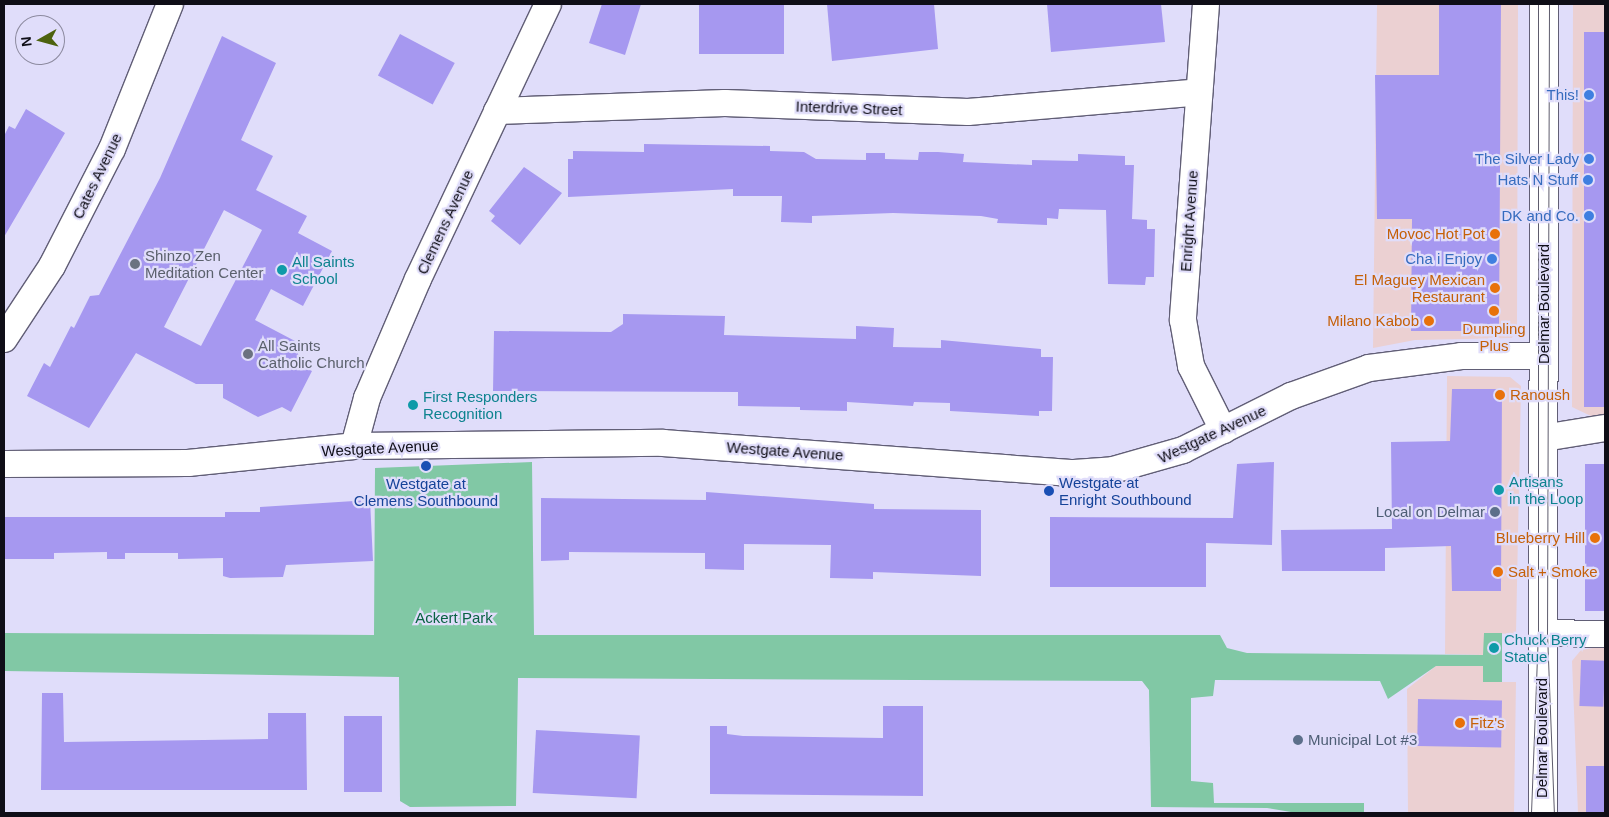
<!DOCTYPE html>
<html>
<head>
<meta charset="utf-8">
<style>
	body { margin:0 }
	#map { position:relative; width:1609px; height:817px; overflow:hidden; background:#e0ddfa; font-family:Arial,sans-serif }
	div>[style] { position:absolute }
	[style*='--x'] { left:calc(var(--x)*1px); top:calc(var(--y)*1px); width:calc(var(--w)*1px); rotate:calc(var(--a)*1deg) }
	.commercial>* { inset:0; background:#ebd0d2 }
	.green>* { inset:0; background:#81c8a5 }
	.building>* { inset:0; background:#a698f0; transform-origin:0 0 }
	.roads { filter:drop-shadow(1px 0 #615e76) drop-shadow(-1px 0 #615e76) drop-shadow(0 1px #615e76) drop-shadow(0 -1px #615e76) }
	.minor>* { height:26px; margin:-13px; padding:0 13px; transform-origin:13px; border-radius:13px; background:#fff }
	.major>* { height:28px; margin:-14px; padding:0 14px; transform-origin:14px; border-radius:14px; background:#fff }
	.tram>* { height:1px; margin:-0.5px; padding:0 0.5px; transform-origin:0.5px; border-radius:0.5px; background:#5e5c6d }
	.dots>* { width:14px; height:14px; translate:-50% -50%; box-sizing:border-box; border:2px solid #e0ddfa; border-radius:50% }
	span { translate:-50% -50%; white-space:nowrap; text-align:center; line-height:1.15; -webkit-text-stroke:4.5px #e0ddfa; paint-order:stroke }
	.shop-label { font-size:15px; color:#366cbe }
	.right { translate:-100% -50%; text-align:right }
	.street-label { font-size:15px; color:#0f0e17 }
	.food-label { font-size:15px; color:#c56008 }
	.left { translate:0 -50%; text-align:left }
	.worship-label { font-size:15px; color:#5b616d }
	.culture-label { font-size:15px; color:#0d838f }
	.transit-label { font-size:15px; color:#164399 }
	.service-label { font-size:15px; color:#4e5e75 }
	.park-label { font-size:15px; color:#096242 }
	.frame { position:absolute; inset:0; border:5px solid #0f0e17; pointer-events:none }
	.north { position:absolute; left:15px; top:15px; width:50px; height:50px; box-sizing:border-box; background:#e0ddfa; border:1px solid #8c8a9f; border-radius:50%; rotate:263deg; font-size:14px; font-weight:700; line-height:20px; text-align:center; color:#0f0e17 }
	.north::after { content:''; display:block; margin:auto; width:18px; height:22px; background:#4d620e; clip-path:polygon(50% 0,100% 100%,50% 72%,0 100%) }
</style>
</head>
<body>
<div id="map">
	<div class="commercial">
		<div style="clip-path:polygon(1377px 4px,1518px 4px,1517px 328px,1512px 338px,1415px 340px,1373px 348px)"></div>
		<div style="clip-path:polygon(1573px 4px,1605px 4px,1605px 415px,1593px 417px,1572px 407px)"></div>
		<div style="clip-path:polygon(1447px 376px,1510px 377px,1521px 386px,1516px 634px,1484px 633px,1484px 655px,1445px 654px)"></div>
		<div style="clip-path:polygon(1605px 646px,1605px 813px,1578px 813px,1572px 661px,1581px 650px)"></div>
		<div style="clip-path:polygon(1436px 666px,1484px 666px,1484px 682px,1516px 682px,1514px 813px,1408px 813px,1407px 689px)"></div>
	</div>
	<div class="green">
		<div style="clip-path:polygon(532px 462px,534px 635px,1220px 635px,1227px 648px,1247px 653px,1483px 655px,1484px 633px,1502px 633px,1502px 682px,1483px 682px,1483px 666px,1436px 666px,1388px 699px,1380px 681px,1215px 680px,1213px 696px,1191px 698px,1191px 781px,1213px 783px,1214px 803px,1364px 803px,1364px 813px,1297px 813px,1267px 808px,1151px 807px,1149px 690px,1142px 681px,518px 678px,516px 806px,410px 807px,400px 801px,399px 677px,4px 671px,4px 633px,374px 635px,375px 468px)"></div>
	</div>
	<div class="building">
		<div style="clip-path:polygon(602px 4px,641px 4px,625px 55px,589px 43px)"></div>
		<div style="left:699px;top:4px;width:85px;height:50px"></div>
		<div style="clip-path:polygon(827px 4px,934px 4px,938px 49px,832px 61px)"></div>
		<div style="clip-path:polygon(1047px 4px,1161px 4px,1165px 42px,1051px 52px)"></div>
		<div style="clip-path:polygon(1439px 4px,1501px 4px,1499px 331px,1411px 331px,1412px 219px,1377px 219px,1375px 75px,1439px 75px)"></div>
		<div style="left:1584px;top:32px;width:21px;height:375px"></div>
		<div style="left:400px;top:34px;width:62px;height:47px;rotate:28deg"></div>
		<div style="clip-path:polygon(evenodd,222px 36px,276px 63px,241px 140px,273px 156px,256px 190px,307px 216px,298px 233px,332px 251px,303px 306px,271px 289px,255px 320px,295px 341px,301px 366px,312px 371px,291px 412px,282px 407px,258px 417px,223px 398px,223px 384px,196px 384px,136px 353px,89px 428px,27px 396px,44px 363px,50px 367px,71px 326px,74px 328px,90px 296px,99px 295px,160px 178px,222px 36px,224px 210px,262px 230px,201px 346px,164px 327px,224px 210px)"></div>
		<div style="clip-path:polygon(26px 109px,65px 133px,4px 237px,4px 136px,9px 126px,15px 129px)"></div>
		<div style="clip-path:polygon(644px 144px,770px 146px,770px 151px,804px 152px,816px 159px,866px 160px,866px 153px,885px 153px,885px 159px,918px 160px,919px 152px,938px 152px,964px 154px,963px 162px,1032px 165px,1032px 160px,1078px 161px,1078px 154px,1125px 156px,1125px 165px,1134px 165px,1132px 219px,1147px 220px,1147px 229px,1155px 229px,1154px 277px,1146px 277px,1145px 285px,1108px 284px,1106px 210px,1059px 209px,1058px 219px,1047px 218px,1047px 225px,997px 223px,998px 219px,981px 216px,893px 213px,812px 216px,812px 223px,781px 222px,782px 196px,733px 196px,733px 189px,568px 197px,568px 159px,573px 159px,573px 151px,644px 152px)"></div>
		<div style="clip-path:polygon(524px 167px,562px 193px,520px 245px,491px 221px,495px 216px,489px 211px)"></div>
		<div style="clip-path:polygon(623px 314px,725px 316px,724px 335px,856px 339px,856px 326px,894px 328px,893px 347px,941px 348px,941px 340px,1041px 349px,1041px 357px,1053px 357px,1052px 411px,1039px 411px,1039px 416px,950px 411px,950px 403px,914px 402px,913px 406px,847px 402px,847px 411px,800px 410px,800px 407px,738px 406px,738px 392px,493px 391px,494px 331px,611px 332px,623px 324px)"></div>
		<div style="clip-path:polygon(1452px 389px,1502px 389px,1501px 591px,1452px 591px,1451px 546px,1385px 548px,1385px 571px,1282px 571px,1281px 530px,1392px 529px,1391px 442px,1450px 441px)"></div>
		<div style="clip-path:polygon(1274px 462px,1272px 545px,1206px 543px,1206px 587px,1050px 587px,1050px 517px,1233px 518px,1237px 464px)"></div>
		<div style="left:1585px;top:464px;width:20px;height:147px"></div>
		<div style="clip-path:polygon(706px 492px,874px 504px,874px 509px,981px 510px,981px 576px,873px 572px,873px 579px,830px 578px,831px 545px,744px 544px,744px 570px,705px 569px,705px 553px,569px 552px,569px 560px,541px 561px,541px 498px,706px 500px)"></div>
		<div style="clip-path:polygon(370px 500px,373px 561px,286px 565px,283px 577px,230px 578px,223px 576px,223px 558px,178px 559px,178px 553px,125px 553px,125px 559px,107px 559px,107px 552px,54px 553px,54px 559px,4px 559px,4px 517px,225px 517px,225px 512px,260px 512px,260px 507px)"></div>
		<div style="left:1581px;top:660px;width:24px;height:46px;rotate:2deg"></div>
		<div style="clip-path:polygon(42px 693px,63px 693px,64px 742px,268px 739px,268px 713px,306px 713px,307px 790px,41px 790px)"></div>
		<div style="left:1418px;top:699px;width:84px;height:47px;rotate:1deg"></div>
		<div style="clip-path:polygon(883px 706px,923px 706px,923px 796px,710px 794px,710px 726px,727px 726px,727px 734px,743px 736px,883px 738px)"></div>
		<div style="left:344px;top:716px;width:38px;height:76px"></div>
		<div style="left:536px;top:730px;width:104px;height:63px;rotate:3deg"></div>
		<div style="left:1605px;top:766px;width:47px;height:19px;rotate:90deg"></div>
	</div>
	<div class="roads">
		<div class="minor">
			<div style="--x:1206;--y:4;--w:317;--a:94.2"></div>
			<div style="--x:1183;--y:320;--w:47;--a:80.1"></div>
			<div style="--x:1191;--y:366;--w:72;--a:63.4"></div>
			<div style="--x:497;--y:111;--w:228;--a:-2"></div>
			<div style="--x:725;--y:103;--w:243;--a:2.1"></div>
			<div style="--x:968;--y:112;--w:232;--a:-4.9"></div>
			<div style="--x:4;--y:339;--w:87;--a:-56.7"></div>
			<div style="--x:52;--y:266;--w:131;--a:-62.9"></div>
			<div style="--x:112;--y:149;--w:156;--a:-68.2"></div>
			<div style="--x:1543;--y:438;--w:63;--a:-9.2"></div>
			<div style="--x:354;--y:446;--w:50;--a:-74.8"></div>
			<div style="--x:367;--y:398;--w:129;--a:-66.8"></div>
			<div style="--x:418;--y:279;--w:304;--a:-64.7"></div>
			<div style="--x:4;--y:464;--w:184;--a:-0.3"></div>
			<div style="--x:188;--y:463;--w:167;--a:-5.8"></div>
			<div style="--x:354;--y:446;--w:309;--a:-0.6"></div>
			<div style="--x:663;--y:443;--w:412;--a:4.2"></div>
			<div style="--x:1074;--y:473;--w:39;--a:-4"></div>
			<div style="--x:1113;--y:470;--w:73;--a:-15.9"></div>
			<div style="--x:1183;--y:450;--w:121;--a:-26.6"></div>
			<div style="--x:1291;--y:396;--w:83;--a:-19.7"></div>
			<div style="--x:1369;--y:368;--w:93;--a:-7.4"></div>
			<div style="--x:1461;--y:356;--w:83;--a:0"></div>
			<div style="--x:1542;--y:633;--w:63;--a:0.9"></div>
		</div>
		<div class="major">
			<div style="--x:1543;--y:813;--w:809;--a:-89.93"></div>
		</div>
	</div>
	<div class="tram">
		<div style="--x:1549;--y:4;--w:629;--a:90.18"></div>
		<div style="--x:1547;--y:633;--w:180;--a:87.8"></div>
		<div style="--x:1531;--y:813;--w:182;--a:-87.8"></div>
		<div style="--x:1538;--y:631;--w:627;--a:-90"></div>
	</div>
	<div class="dots">
		<div style="left:1589px;top:95px;background:#3f7fe0"></div>
		<div style="left:1589px;top:159px;background:#3f7fe0"></div>
		<div style="left:1588px;top:180px;background:#3f7fe0"></div>
		<div style="left:1589px;top:216px;background:#3f7fe0"></div>
		<div style="left:1495px;top:234px;background:#e8710a"></div>
		<div style="left:1492px;top:259px;background:#3f7fe0"></div>
		<div style="left:135px;top:264px;background:#6b7280"></div>
		<div style="left:282px;top:270px;background:#0f9aa8"></div>
		<div style="left:1495px;top:288px;background:#e8710a"></div>
		<div style="left:1494px;top:311px;background:#e8710a"></div>
		<div style="left:1429px;top:321px;background:#e8710a"></div>
		<div style="left:248px;top:354px;background:#6b7280"></div>
		<div style="left:1500px;top:395px;background:#e8710a"></div>
		<div style="left:413px;top:405px;background:#0f9aa8"></div>
		<div style="left:426px;top:466px;background:#1a4fb4"></div>
		<div style="left:1499px;top:490px;background:#0f9aa8"></div>
		<div style="left:1049px;top:491px;background:#1a4fb4"></div>
		<div style="left:1495px;top:512px;background:#5c6f8a"></div>
		<div style="left:1595px;top:538px;background:#e8710a"></div>
		<div style="left:1498px;top:572px;background:#e8710a"></div>
		<div style="left:1494px;top:648px;background:#0f9aa8"></div>
		<div style="left:1460px;top:723px;background:#e8710a"></div>
		<div style="left:1298px;top:740px;background:#5c6f8a"></div>
	</div>
	<div class="shop-label">
		<span class="right" style="left:1579px;top:95px">This!</span>
		<span class="right" style="left:1579px;top:159px">The Silver Lady</span>
		<span class="right" style="left:1578px;top:180px">Hats N Stuff</span>
		<span class="right" style="left:1579px;top:216px">DK and Co.</span>
		<span class="right" style="left:1482px;top:259px">Cha i Enjoy</span>
	</div>
	<div class="street-label">
		<span style="left:849px;top:108px;rotate:2deg">Interdrive Street</span>
		<span style="left:97px;top:176px;rotate:-64deg">Cates Avenue</span>
		<span style="left:1189px;top:221px;rotate:-86deg">Enright Avenue</span>
		<span style="left:445px;top:222px;rotate:-65deg">Clemens Avenue</span>
		<span style="left:1544px;top:304px;rotate:-90deg">Delmar Boulevard</span>
		<span style="left:1212px;top:434px;rotate:-25deg">Westgate Avenue</span>
		<span style="left:380px;top:448px;rotate:-3deg">Westgate Avenue</span>
		<span style="left:785px;top:451px;rotate:4deg">Westgate Avenue</span>
		<span style="left:1542px;top:738px;rotate:-90deg">Delmar Boulevard</span>
	</div>
	<div class="food-label">
		<span class="right" style="left:1485px;top:234px">Movoc Hot Pot</span>
		<span class="right" style="left:1485px;top:288px">El Maguey Mexican<br>Restaurant</span>
		<span class="right" style="left:1419px;top:321px">Milano Kabob</span>
		<span style="left:1494px;top:337px">Dumpling<br>Plus</span>
		<span class="left" style="left:1510px;top:395px">Ranoush</span>
		<span class="right" style="left:1585px;top:538px">Blueberry Hill</span>
		<span class="left" style="left:1508px;top:572px">Salt + Smoke</span>
		<span class="left" style="left:1470px;top:723px">Fitz's</span>
	</div>
	<div class="worship-label">
		<span class="left" style="left:145px;top:264px">Shinzo Zen<br>Meditation Center</span>
		<span class="left" style="left:258px;top:354px">All Saints<br>Catholic Church</span>
	</div>
	<div class="culture-label">
		<span class="left" style="left:292px;top:270px">All Saints<br>School</span>
		<span class="left" style="left:423px;top:405px">First Responders<br>Recognition</span>
		<span class="left" style="left:1509px;top:490px">Artisans<br>in the Loop</span>
		<span class="left" style="left:1504px;top:648px">Chuck Berry<br>Statue</span>
	</div>
	<div class="transit-label">
		<span class="left" style="left:1059px;top:491px">Westgate at<br>Enright Southbound</span>
		<span style="left:426px;top:492px">Westgate at<br>Clemens Southbound</span>
	</div>
	<div class="service-label">
		<span class="right" style="left:1485px;top:512px">Local on Delmar</span>
		<span class="left" style="left:1308px;top:740px">Municipal Lot #3</span>
	</div>
	<div class="park-label">
		<span style="left:454px;top:618px">Ackert Park</span>
	</div>
	<div class="frame"></div>
	<div class="north">N</div>
</div>
</body>
</html>
